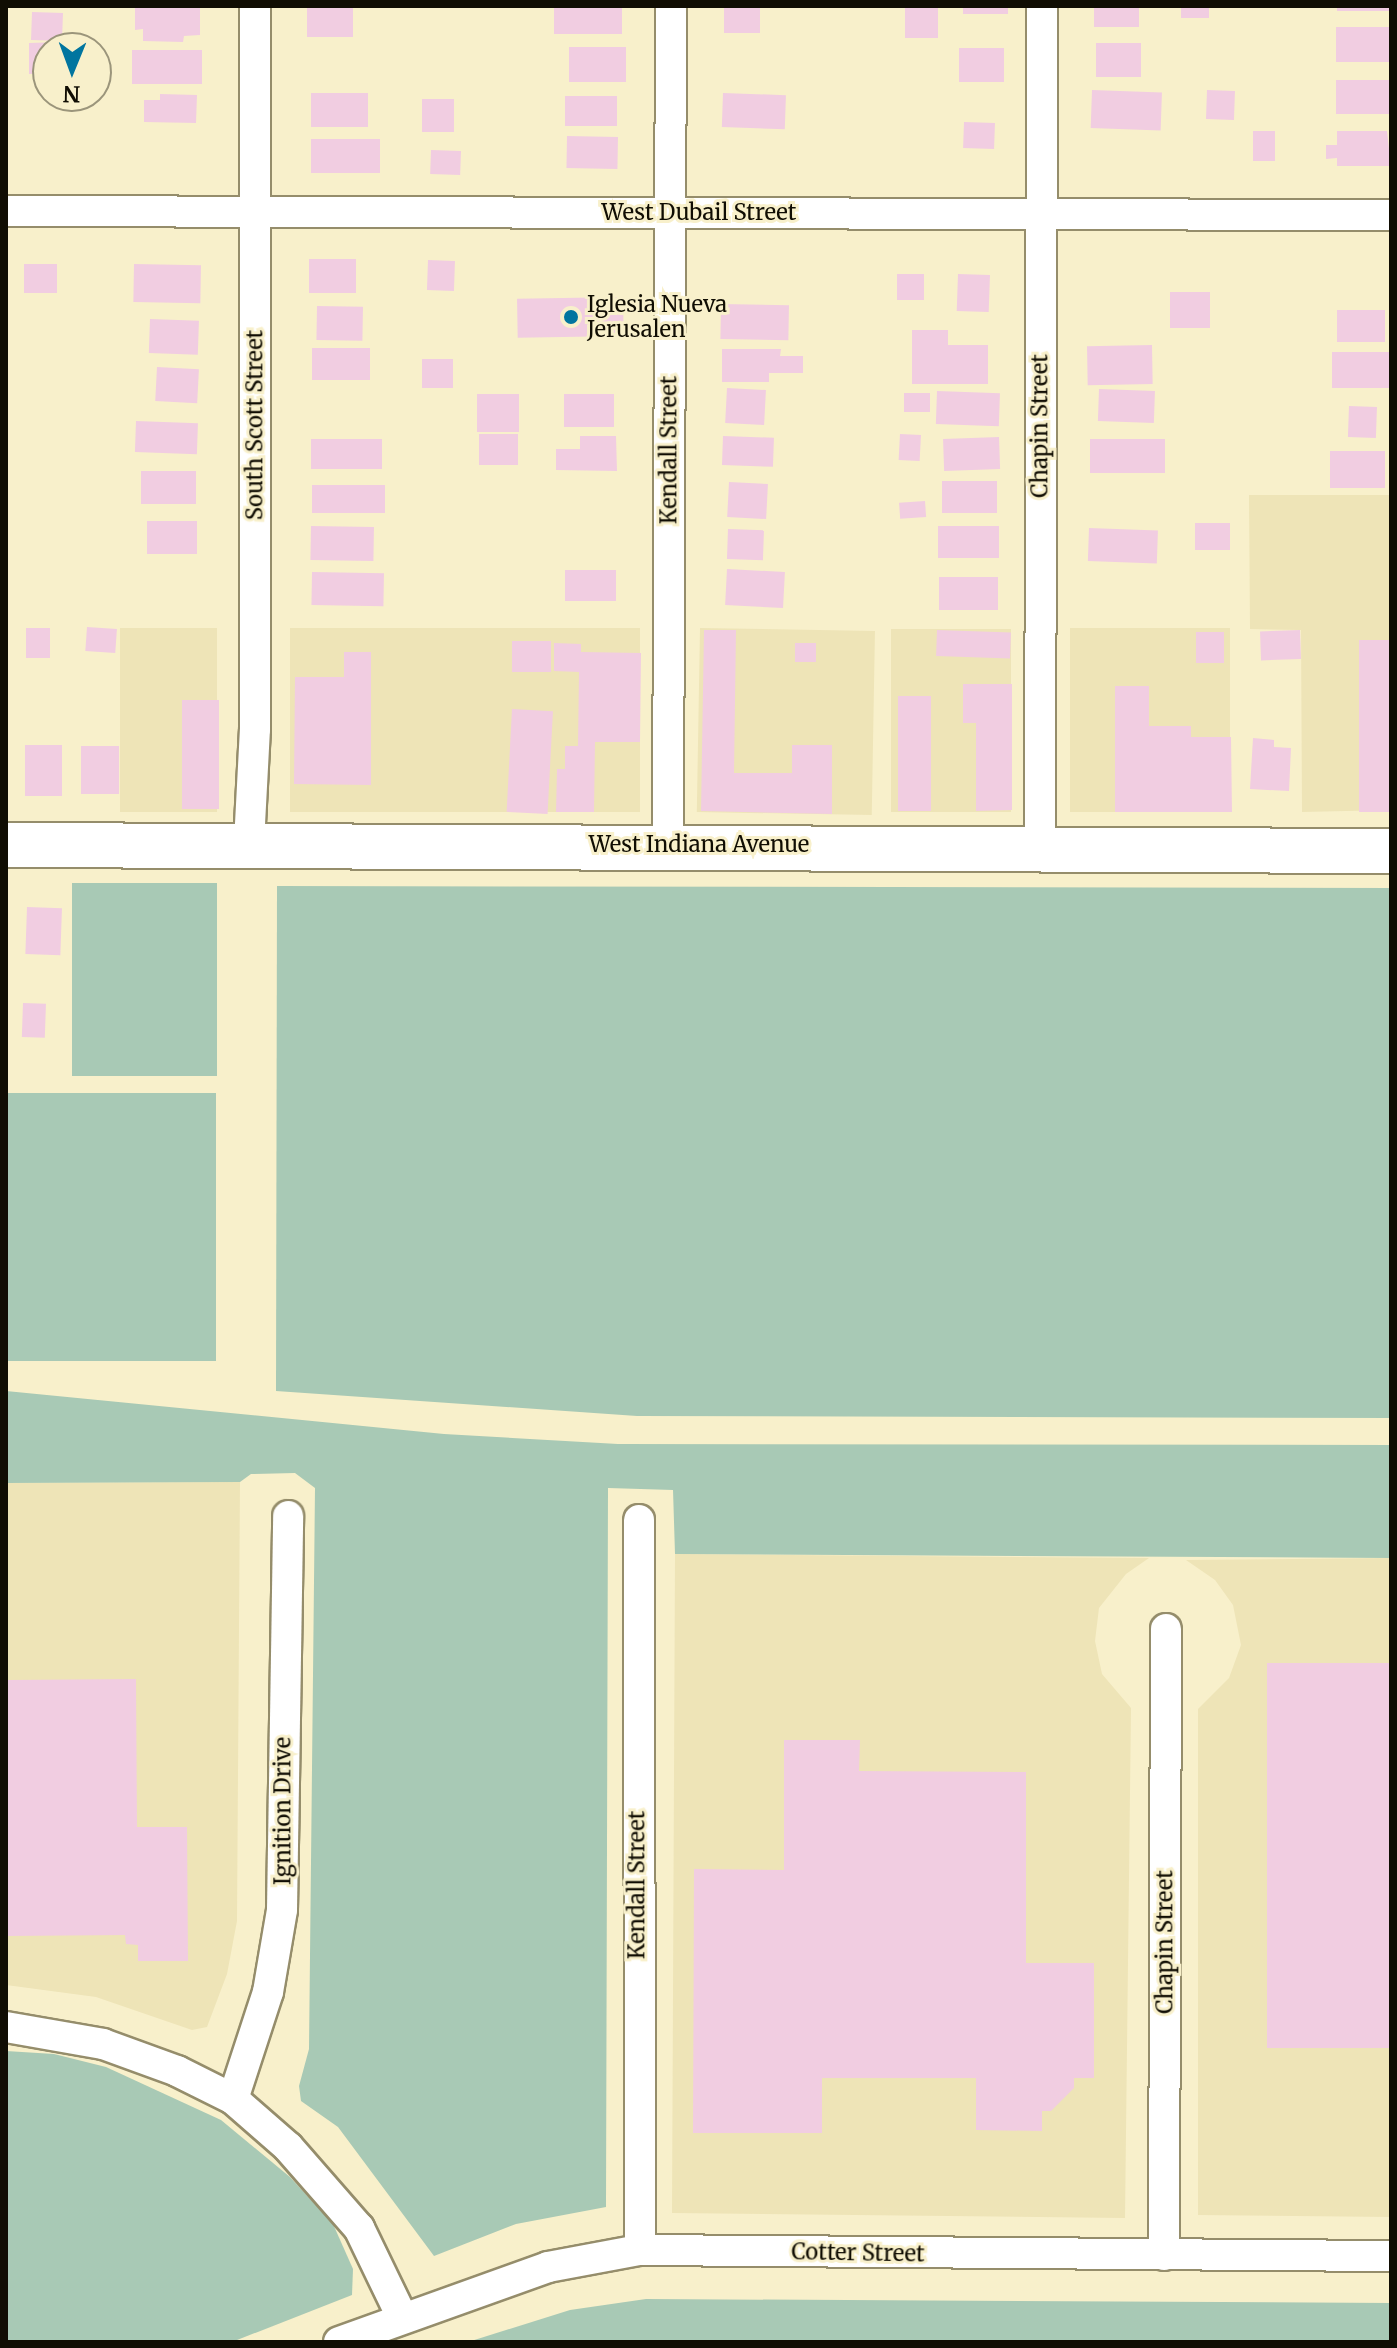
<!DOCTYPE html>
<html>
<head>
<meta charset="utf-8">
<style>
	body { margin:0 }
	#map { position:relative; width:1397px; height:2348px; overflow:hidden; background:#f8f0cb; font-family:Merriweather,serif }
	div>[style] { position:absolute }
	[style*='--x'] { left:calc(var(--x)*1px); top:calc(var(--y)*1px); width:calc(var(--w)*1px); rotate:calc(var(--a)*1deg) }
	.built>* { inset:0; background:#eee4b7; transform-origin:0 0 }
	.green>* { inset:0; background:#a8c9b5; transform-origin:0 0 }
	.building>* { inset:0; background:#f1cde1; transform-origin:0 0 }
	.roads { filter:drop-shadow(2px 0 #958d6b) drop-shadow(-2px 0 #958d6b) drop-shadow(0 2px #958d6b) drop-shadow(0 -2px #958d6b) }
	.street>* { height:30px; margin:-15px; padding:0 15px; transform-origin:15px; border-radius:15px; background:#fff }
	.secondary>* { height:44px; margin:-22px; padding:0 22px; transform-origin:22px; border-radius:22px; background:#fff }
	.dots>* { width:22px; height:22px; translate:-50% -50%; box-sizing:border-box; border:4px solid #f8f0cb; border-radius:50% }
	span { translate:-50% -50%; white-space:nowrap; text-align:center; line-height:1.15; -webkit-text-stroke:6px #f8f0cb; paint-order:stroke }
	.street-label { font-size:22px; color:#100d03 }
	.poi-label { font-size:22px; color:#100d03 }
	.left { translate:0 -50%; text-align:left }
	.frame { position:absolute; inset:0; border:8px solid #100d03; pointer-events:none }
	.north { position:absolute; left:32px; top:32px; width:80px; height:80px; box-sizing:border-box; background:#f8f0cb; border:2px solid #9b957b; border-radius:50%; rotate:181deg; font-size:22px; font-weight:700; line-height:32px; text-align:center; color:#100d03 }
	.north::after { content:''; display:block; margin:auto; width:28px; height:36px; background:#01759f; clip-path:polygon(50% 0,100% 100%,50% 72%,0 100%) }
</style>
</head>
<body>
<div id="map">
	<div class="built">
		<div style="clip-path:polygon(1249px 495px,1391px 495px,1391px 810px,1302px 812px,1301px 630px,1250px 629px)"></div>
		<div style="left:120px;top:628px;width:97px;height:184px"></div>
		<div style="left:290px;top:628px;width:350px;height:184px"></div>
		<div style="left:700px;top:628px;width:175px;height:184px;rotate:1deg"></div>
		<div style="left:1070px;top:628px;width:160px;height:184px"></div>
		<div style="left:891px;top:629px;width:120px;height:183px"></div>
		<div style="clip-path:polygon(240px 1482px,237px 1921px,227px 1974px,207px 2027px,192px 2030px,96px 1997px,6px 1985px,6px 1483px)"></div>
		<div style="clip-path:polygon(675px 1554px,1149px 1558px,1126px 1574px,1099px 1608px,1095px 1641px,1102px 1674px,1131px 1708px,1125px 2218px,672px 2213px)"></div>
		<div style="clip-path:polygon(1391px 1558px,1391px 2217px,1198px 2215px,1198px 1709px,1229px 1678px,1241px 1645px,1233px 1605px,1215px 1580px,1186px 1560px)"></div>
	</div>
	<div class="green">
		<div style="left:72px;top:883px;width:145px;height:193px"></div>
		<div style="clip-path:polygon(277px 886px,1391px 888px,1391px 1418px,637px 1416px,276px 1391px)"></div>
		<div style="left:6px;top:1093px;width:210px;height:268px"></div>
		<div style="clip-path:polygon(6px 1391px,444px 1434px,618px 1444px,1391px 1445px,1391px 1558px,675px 1554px,673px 1490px,608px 1488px,606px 2207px,516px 2224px,434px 2256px,338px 2127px,301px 2101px,299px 2086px,309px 2049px,315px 1488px,295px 1473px,251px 1474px,240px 1482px,6px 1483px)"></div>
		<div style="clip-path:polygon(6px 2051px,54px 2054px,106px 2067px,221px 2120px,290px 2177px,333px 2224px,353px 2269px,352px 2295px,232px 2342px,6px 2342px)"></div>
		<div style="clip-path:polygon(646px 2299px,1391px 2303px,1391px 2342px,468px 2342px,570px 2310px)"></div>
	</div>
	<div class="building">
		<div style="left:307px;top:6px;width:46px;height:31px"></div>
		<div style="left:554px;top:6px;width:68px;height:28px"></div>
		<div style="left:724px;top:6px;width:36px;height:27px"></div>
		<div style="left:905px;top:6px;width:33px;height:32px"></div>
		<div style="left:963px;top:6px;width:45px;height:8px"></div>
		<div style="left:1094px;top:6px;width:45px;height:21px"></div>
		<div style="left:1181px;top:6px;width:28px;height:12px"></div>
		<div style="left:1337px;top:6px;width:54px;height:5px"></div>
		<div style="clip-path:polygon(135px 7px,200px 7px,200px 35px,184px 36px,183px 42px,143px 41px,143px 29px,135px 30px)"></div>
		<div style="left:32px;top:12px;width:31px;height:28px;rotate:2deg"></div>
		<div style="left:1336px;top:27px;width:55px;height:35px"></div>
		<div style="clip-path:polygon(60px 42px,60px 48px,48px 48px,48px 73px,29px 74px,29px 43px)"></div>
		<div style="left:1141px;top:43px;width:34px;height:45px;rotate:90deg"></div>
		<div style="left:569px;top:47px;width:57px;height:35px"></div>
		<div style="left:959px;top:48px;width:45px;height:34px"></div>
		<div style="left:132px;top:50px;width:70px;height:34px"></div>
		<div style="left:1336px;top:80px;width:55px;height:34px"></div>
		<div style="left:1092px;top:90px;width:70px;height:38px;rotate:2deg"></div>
		<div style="left:1207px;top:90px;width:28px;height:29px;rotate:2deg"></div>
		<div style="left:311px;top:93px;width:57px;height:34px"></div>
		<div style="left:723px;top:93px;width:63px;height:34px;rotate:2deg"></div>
		<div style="clip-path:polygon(160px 94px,197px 95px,196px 123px,144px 122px,144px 100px,160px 100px)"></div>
		<div style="left:617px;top:96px;width:30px;height:52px;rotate:90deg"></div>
		<div style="left:422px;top:99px;width:32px;height:33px"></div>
		<div style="left:964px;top:122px;width:31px;height:26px;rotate:2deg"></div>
		<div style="left:1253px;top:131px;width:22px;height:30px"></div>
		<div style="clip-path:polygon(1337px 131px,1387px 131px,1391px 166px,1337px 166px,1337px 158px,1326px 159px,1326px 145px,1337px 145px)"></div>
		<div style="left:567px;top:136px;width:51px;height:32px;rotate:1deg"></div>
		<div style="left:311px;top:139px;width:69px;height:34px"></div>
		<div style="left:431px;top:150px;width:30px;height:24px;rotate:2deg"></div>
		<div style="left:309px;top:259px;width:47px;height:34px"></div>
		<div style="left:428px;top:260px;width:27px;height:30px;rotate:2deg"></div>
		<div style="left:57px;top:264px;width:29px;height:33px;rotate:90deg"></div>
		<div style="left:134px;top:264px;width:67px;height:38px;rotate:1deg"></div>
		<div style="left:897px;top:274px;width:27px;height:26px"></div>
		<div style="left:958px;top:274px;width:32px;height:37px;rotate:2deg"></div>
		<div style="left:1210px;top:292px;width:36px;height:40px;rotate:90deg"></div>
		<div style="left:623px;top:297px;width:39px;height:106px;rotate:89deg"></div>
		<div style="left:721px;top:304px;width:68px;height:35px;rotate:1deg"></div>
		<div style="left:317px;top:306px;width:46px;height:34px;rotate:1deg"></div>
		<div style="left:1337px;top:310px;width:48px;height:32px"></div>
		<div style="left:150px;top:319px;width:49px;height:34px;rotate:2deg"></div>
		<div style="clip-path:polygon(912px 330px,948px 330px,948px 345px,988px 345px,988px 384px,912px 384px)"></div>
		<div style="left:1152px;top:345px;width:39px;height:65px;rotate:89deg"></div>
		<div style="left:312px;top:348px;width:58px;height:32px"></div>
		<div style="clip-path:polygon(722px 349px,781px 349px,780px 356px,803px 356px,803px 373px,769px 373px,769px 382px,722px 382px)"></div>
		<div style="left:1391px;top:352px;width:36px;height:59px;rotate:90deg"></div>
		<div style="left:422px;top:359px;width:31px;height:29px"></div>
		<div style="left:157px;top:367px;width:42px;height:34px;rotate:3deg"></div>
		<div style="left:727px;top:388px;width:39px;height:35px;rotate:3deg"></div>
		<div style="left:1099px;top:389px;width:56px;height:32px;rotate:2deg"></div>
		<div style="left:937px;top:391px;width:63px;height:33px;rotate:2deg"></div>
		<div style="left:930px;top:393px;width:19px;height:26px;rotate:90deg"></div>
		<div style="left:477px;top:394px;width:42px;height:38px"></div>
		<div style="left:564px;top:394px;width:50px;height:33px"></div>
		<div style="left:1349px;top:406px;width:28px;height:31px;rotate:2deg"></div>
		<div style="left:136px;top:421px;width:62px;height:31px;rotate:2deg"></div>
		<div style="left:479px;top:434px;width:39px;height:31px"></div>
		<div style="left:900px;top:434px;width:21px;height:26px;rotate:3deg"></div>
		<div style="clip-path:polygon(580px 436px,616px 436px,617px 471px,556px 470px,556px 449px,580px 449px)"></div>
		<div style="left:723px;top:436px;width:51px;height:29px;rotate:2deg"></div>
		<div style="left:999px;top:437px;width:32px;height:56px;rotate:88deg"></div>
		<div style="left:382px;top:439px;width:30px;height:71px;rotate:90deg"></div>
		<div style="left:1090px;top:439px;width:75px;height:34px"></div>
		<div style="left:1330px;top:451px;width:55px;height:37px"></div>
		<div style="left:141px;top:471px;width:55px;height:33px"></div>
		<div style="left:942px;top:481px;width:55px;height:32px"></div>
		<div style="left:729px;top:482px;width:39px;height:35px;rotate:3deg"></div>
		<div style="left:312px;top:485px;width:73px;height:28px"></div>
		<div style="left:925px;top:501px;width:16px;height:26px;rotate:86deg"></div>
		<div style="left:147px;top:521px;width:50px;height:33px"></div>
		<div style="left:1230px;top:523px;width:27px;height:35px;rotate:90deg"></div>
		<div style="left:311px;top:526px;width:63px;height:34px;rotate:1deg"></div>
		<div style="left:938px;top:526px;width:61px;height:32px"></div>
		<div style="left:1089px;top:528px;width:69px;height:33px;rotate:2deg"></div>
		<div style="left:728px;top:529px;width:36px;height:30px;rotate:2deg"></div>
		<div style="left:727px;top:569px;width:58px;height:36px;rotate:3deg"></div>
		<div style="left:565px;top:570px;width:51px;height:31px"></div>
		<div style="left:312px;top:572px;width:72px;height:33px;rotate:1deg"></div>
		<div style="left:939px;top:577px;width:59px;height:33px"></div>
		<div style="left:87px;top:627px;width:30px;height:24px;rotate:4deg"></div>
		<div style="left:26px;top:628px;width:24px;height:30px"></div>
		<div style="clip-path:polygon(704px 630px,736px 630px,734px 773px,792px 773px,792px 745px,832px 745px,832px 814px,701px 811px)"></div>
		<div style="left:937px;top:630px;width:74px;height:26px;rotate:2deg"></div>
		<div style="left:1300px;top:630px;width:29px;height:40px;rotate:88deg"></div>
		<div style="left:1196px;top:632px;width:28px;height:31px"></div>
		<div style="left:1359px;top:640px;width:32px;height:172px"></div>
		<div style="left:512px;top:641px;width:39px;height:31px"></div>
		<div style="clip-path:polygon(554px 643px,581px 644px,581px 652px,641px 653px,640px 742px,595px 742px,594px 812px,556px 812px,557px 769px,565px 769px,565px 746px,578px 746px,579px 672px,554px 671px)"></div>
		<div style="left:795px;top:643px;width:21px;height:19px"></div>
		<div style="clip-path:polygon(344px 652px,371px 652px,371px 785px,294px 784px,295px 677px,344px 677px)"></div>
		<div style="clip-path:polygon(963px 684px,1012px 684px,1012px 810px,976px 811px,976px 723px,963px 723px)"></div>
		<div style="clip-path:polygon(1115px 686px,1149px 686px,1149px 726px,1191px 726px,1191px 737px,1231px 737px,1232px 812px,1115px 812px)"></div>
		<div style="left:898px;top:696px;width:33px;height:115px"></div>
		<div style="left:219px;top:700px;width:109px;height:37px;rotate:90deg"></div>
		<div style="left:512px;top:709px;width:41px;height:103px;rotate:3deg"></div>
		<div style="clip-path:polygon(1253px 738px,1274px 740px,1274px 747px,1291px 748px,1289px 791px,1250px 789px)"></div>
		<div style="left:25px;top:745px;width:37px;height:51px"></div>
		<div style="left:81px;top:746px;width:38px;height:48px"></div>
		<div style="left:27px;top:907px;width:35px;height:47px;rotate:2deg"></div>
		<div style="left:23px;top:1003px;width:23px;height:34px;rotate:2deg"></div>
		<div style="left:1267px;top:1663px;width:124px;height:385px"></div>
		<div style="clip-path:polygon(136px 1679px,137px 1827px,187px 1827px,188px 1961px,138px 1961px,138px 1945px,126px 1944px,125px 1935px,6px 1936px,6px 1680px)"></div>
		<div style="clip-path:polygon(784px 1740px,860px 1740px,859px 1771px,1026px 1772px,1026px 1963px,1094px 1963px,1094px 2078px,1074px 2078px,1074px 2088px,1051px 2111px,1042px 2111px,1042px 2131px,976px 2130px,976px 2078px,822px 2078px,822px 2133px,693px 2133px,694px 1869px,784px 1870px)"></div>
	</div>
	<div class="roads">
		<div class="street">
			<div style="--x:6;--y:211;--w:1385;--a:0.17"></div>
			<div style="--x:249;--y:843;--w:114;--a:-87"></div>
			<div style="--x:255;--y:729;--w:723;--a:-90"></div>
			<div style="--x:668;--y:846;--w:840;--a:-89.8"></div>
			<div style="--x:1040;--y:847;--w:841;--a:-89.86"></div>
			<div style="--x:639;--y:1520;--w:730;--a:89.92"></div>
			<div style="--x:6;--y:2027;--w:98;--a:9.9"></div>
			<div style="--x:103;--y:2044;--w:79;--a:20"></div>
			<div style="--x:177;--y:2071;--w:63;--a:26.6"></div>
			<div style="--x:233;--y:2099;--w:73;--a:41.1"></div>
			<div style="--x:288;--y:2147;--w:108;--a:48.8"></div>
			<div style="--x:359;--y:2228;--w:99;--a:64.2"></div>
			<div style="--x:233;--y:2099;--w:113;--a:-71.9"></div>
			<div style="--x:268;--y:1992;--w:83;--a:-80.3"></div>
			<div style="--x:282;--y:1910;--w:394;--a:-89.1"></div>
			<div style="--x:1164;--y:2255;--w:626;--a:-89.82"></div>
			<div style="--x:339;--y:2342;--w:222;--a:-19.7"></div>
			<div style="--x:548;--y:2267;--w:94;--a:-10.5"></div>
			<div style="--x:640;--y:2250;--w:751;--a:0.46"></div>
		</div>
		<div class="secondary">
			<div style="--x:6;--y:845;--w:1385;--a:0.25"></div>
		</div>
	</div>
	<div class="dots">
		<div style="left:571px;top:317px;background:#01759f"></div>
	</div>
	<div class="street-label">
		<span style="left:699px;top:213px">West Dubail Street</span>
		<span style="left:255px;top:425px;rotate:-90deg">South Scott Street</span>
		<span style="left:1040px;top:426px;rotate:-90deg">Chapin Street</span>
		<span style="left:669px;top:450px;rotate:-90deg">Kendall Street</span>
		<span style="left:699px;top:845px">West Indiana Avenue</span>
		<span style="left:283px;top:1811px;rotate:-90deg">Ignition Drive</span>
		<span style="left:637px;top:1885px;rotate:-90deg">Kendall Street</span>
		<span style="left:1165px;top:1942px;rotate:-90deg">Chapin Street</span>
		<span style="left:858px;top:2253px;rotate:1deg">Cotter Street</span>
	</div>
	<div class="poi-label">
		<span class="left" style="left:587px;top:317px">Iglesia Nueva<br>Jerusalen</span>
	</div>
	<div class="frame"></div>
	<div class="north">N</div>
</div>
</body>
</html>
